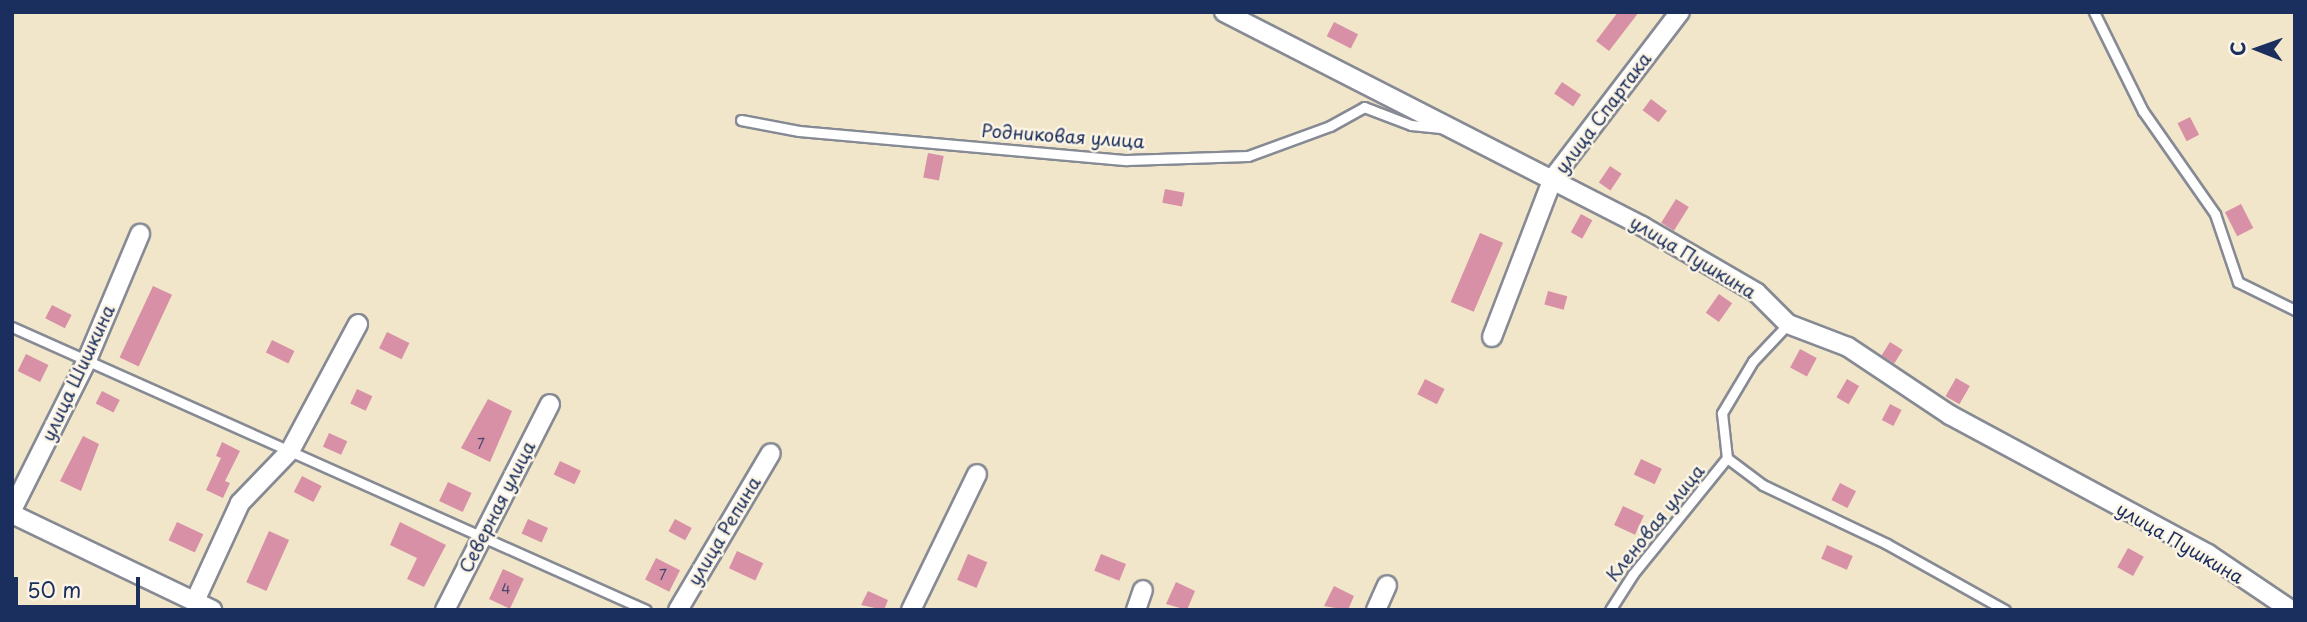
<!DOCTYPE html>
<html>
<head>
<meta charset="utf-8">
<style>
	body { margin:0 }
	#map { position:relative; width:2307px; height:622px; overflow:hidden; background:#f1e6c9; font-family:"Playpen Sans",sans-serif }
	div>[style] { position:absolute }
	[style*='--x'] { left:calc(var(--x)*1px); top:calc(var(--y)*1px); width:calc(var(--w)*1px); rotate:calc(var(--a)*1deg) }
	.building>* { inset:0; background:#d890a6; transform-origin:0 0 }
	.roads { filter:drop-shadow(2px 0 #868a94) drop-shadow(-2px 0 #868a94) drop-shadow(0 2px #868a94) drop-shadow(0 -2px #868a94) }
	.lane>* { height:9px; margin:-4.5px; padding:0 4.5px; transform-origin:4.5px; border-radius:4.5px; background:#fff }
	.street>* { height:18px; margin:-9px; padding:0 9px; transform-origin:9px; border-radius:9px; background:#fff }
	span { translate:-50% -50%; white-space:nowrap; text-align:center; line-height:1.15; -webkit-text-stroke:5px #fcf5e5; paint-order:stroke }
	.number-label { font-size:14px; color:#4a4770 }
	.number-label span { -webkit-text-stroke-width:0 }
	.street-label { font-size:18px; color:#1b2f5e }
	.frame { position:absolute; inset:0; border:14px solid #1b2f5e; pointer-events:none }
	.north { position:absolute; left:2223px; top:14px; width:70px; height:70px; -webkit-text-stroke:5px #fcf5e5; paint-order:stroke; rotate:271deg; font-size:19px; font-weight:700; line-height:28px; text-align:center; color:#1b2f5e }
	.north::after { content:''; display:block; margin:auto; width:24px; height:32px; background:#1b2f5e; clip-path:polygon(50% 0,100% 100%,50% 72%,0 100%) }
	.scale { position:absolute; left:14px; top:577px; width:126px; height:32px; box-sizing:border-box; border:4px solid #1b2f5e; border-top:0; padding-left:9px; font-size:21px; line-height:24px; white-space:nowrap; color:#1b2f5e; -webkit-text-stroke:5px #fcf5e5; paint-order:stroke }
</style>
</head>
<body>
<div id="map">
	<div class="building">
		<div style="clip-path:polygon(1618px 12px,1639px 12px,1609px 51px,1596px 41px)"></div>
		<div style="left:1334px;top:22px;width:27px;height:16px;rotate:27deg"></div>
		<div style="left:1562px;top:82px;width:23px;height:14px;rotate:34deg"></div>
		<div style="left:1651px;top:99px;width:20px;height:14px;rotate:37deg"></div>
		<div style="left:2190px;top:117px;width:20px;height:14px;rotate:63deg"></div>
		<div style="left:928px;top:153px;width:16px;height:25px;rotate:11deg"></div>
		<div style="left:1610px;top:166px;width:14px;height:20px;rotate:34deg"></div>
		<div style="left:1165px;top:189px;width:20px;height:14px;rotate:11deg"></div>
		<div style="left:1676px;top:199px;width:15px;height:28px;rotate:32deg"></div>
		<div style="left:2241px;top:204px;width:27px;height:18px;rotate:63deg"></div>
		<div style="left:1581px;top:214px;width:13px;height:21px;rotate:29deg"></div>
		<div style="left:1480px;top:233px;width:25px;height:75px;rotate:23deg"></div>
		<div style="left:153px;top:286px;width:21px;height:79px;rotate:25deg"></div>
		<div style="left:1548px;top:291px;width:20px;height:14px;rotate:15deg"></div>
		<div style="left:1719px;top:294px;width:16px;height:23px;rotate:35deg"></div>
		<div style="left:52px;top:305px;width:22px;height:15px;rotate:27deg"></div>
		<div style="left:387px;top:332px;width:25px;height:18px;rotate:26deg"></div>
		<div style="left:272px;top:340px;width:25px;height:14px;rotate:26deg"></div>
		<div style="left:1890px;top:342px;width:15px;height:16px;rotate:32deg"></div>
		<div style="left:1800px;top:349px;width:19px;height:21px;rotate:28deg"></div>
		<div style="left:26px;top:354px;width:25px;height:19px;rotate:26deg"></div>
		<div style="left:1956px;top:378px;width:16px;height:21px;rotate:30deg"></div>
		<div style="left:1425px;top:379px;width:22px;height:17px;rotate:27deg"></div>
		<div style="left:1847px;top:379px;width:14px;height:21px;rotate:30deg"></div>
		<div style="left:357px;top:389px;width:17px;height:16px;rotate:25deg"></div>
		<div style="left:102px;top:391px;width:20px;height:14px;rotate:27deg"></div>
		<div style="clip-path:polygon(488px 399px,512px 411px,490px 462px,461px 448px)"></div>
		<div style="left:1890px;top:404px;width:13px;height:18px;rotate:27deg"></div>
		<div style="left:329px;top:433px;width:20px;height:15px;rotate:24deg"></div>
		<div style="clip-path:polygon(83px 436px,99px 444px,81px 491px,60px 481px)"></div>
		<div style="clip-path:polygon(222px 442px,240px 451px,225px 481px,230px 483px,223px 498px,206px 490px,221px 458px,216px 456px)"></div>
		<div style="left:1641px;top:459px;width:23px;height:17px;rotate:25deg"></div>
		<div style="left:560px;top:461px;width:23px;height:15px;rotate:25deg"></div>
		<div style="left:302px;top:476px;width:22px;height:18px;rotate:27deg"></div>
		<div style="left:448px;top:482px;width:26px;height:21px;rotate:25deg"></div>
		<div style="left:1840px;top:483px;width:18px;height:19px;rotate:27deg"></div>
		<div style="left:1623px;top:506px;width:23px;height:21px;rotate:25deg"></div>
		<div style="left:528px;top:519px;width:22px;height:16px;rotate:24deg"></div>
		<div style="left:675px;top:519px;width:19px;height:14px;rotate:28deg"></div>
		<div style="left:177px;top:522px;width:29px;height:20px;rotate:25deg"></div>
		<div style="clip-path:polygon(400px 522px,446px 545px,424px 587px,407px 579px,417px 558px,390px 545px)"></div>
		<div style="left:269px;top:531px;width:22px;height:56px;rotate:24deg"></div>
		<div style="left:1827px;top:545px;width:28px;height:15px;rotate:23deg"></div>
		<div style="left:2128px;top:548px;width:18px;height:22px;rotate:29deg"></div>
		<div style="left:737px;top:551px;width:29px;height:19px;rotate:25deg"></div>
		<div style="left:968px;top:554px;width:21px;height:28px;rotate:23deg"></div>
		<div style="left:1101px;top:554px;width:27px;height:18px;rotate:22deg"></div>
		<div style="left:656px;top:558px;width:27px;height:24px;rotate:27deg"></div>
		<div style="left:503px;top:569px;width:23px;height:33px;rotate:25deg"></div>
		<div style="clip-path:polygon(1176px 582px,1195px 591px,1187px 610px,1166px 604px)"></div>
		<div style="clip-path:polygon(1334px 586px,1354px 596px,1348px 610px,1324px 606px)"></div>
		<div style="clip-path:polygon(868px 591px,888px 600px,884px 610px,861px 605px)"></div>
	</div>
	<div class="roads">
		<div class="lane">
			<div style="--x:2094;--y:12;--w:110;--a:63.7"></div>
			<div style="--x:2143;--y:111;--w:126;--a:55"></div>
			<div style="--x:2215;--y:214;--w:72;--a:71.3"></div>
			<div style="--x:2238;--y:282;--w:64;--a:26.2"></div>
			<div style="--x:741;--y:120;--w:59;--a:10.7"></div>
			<div style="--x:799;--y:131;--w:329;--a:5.1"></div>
			<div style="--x:1127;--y:160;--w:121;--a:-1.9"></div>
			<div style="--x:1248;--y:156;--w:87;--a:-20.1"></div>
			<div style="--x:1330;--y:126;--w:39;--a:-29"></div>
			<div style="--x:1364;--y:107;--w:50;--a:21"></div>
			<div style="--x:1411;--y:125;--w:30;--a:6"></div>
			<div style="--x:1788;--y:324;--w:51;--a:133.4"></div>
			<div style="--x:1753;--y:361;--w:61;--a:120.8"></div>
			<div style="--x:1722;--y:413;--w:45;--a:83.7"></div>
			<div style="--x:1727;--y:458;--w:45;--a:36.9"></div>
			<div style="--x:1763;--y:485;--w:137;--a:25.4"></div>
			<div style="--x:1887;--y:544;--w:135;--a:29.2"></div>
			<div style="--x:12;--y:327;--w:694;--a:24.05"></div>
			<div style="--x:1610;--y:610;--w:43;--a:-57.4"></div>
			<div style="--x:1633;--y:574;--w:149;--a:-51"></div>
		</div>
		<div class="street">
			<div style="--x:1224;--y:12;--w:470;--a:27.1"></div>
			<div style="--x:1642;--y:226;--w:133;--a:30.2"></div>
			<div style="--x:1757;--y:293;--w:44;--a:45"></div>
			<div style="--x:1788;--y:324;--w:64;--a:21"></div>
			<div style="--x:1848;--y:347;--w:123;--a:33.7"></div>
			<div style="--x:1950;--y:415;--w:293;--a:28.3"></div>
			<div style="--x:2208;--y:554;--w:100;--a:34"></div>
			<div style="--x:1492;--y:337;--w:170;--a:-69"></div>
			<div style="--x:1553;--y:178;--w:209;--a:-52.6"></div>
			<div style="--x:12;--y:510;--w:168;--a:-63.4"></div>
			<div style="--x:87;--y:360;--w:137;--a:-67.2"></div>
			<div style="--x:12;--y:514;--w:222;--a:25.6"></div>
			<div style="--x:195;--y:601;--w:108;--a:-65.3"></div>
			<div style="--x:240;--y:503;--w:72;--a:-46.1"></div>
			<div style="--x:290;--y:451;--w:144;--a:-61.8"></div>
			<div style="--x:445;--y:610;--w:231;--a:-63"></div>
			<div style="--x:678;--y:610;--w:182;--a:-59.4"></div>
			<div style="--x:911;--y:610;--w:151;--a:-64.1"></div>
			<div style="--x:1136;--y:610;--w:21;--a:-71"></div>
			<div style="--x:1376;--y:610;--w:27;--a:-66"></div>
		</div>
	</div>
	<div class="number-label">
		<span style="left:481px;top:444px">7</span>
		<span style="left:663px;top:575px">7</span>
		<span style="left:506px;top:589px">4</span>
	</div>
	<div class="street-label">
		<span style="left:1603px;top:113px;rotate:-53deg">улица Спартака</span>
		<span style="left:1063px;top:136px;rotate:4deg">Родниковая улица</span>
		<span style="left:1693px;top:257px;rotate:31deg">улица Пушкина</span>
		<span style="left:78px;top:373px;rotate:-65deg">улица Шишкина</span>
		<span style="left:497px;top:507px;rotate:-63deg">Северная улица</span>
		<span style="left:1655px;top:523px;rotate:-51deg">Кленовая улица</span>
		<span style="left:724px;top:531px;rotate:-59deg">улица Репина</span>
		<span style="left:2180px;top:543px;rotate:30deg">улица Пушкина</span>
	</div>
	<div class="frame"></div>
	<div class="north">С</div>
	<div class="scale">50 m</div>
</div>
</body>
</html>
